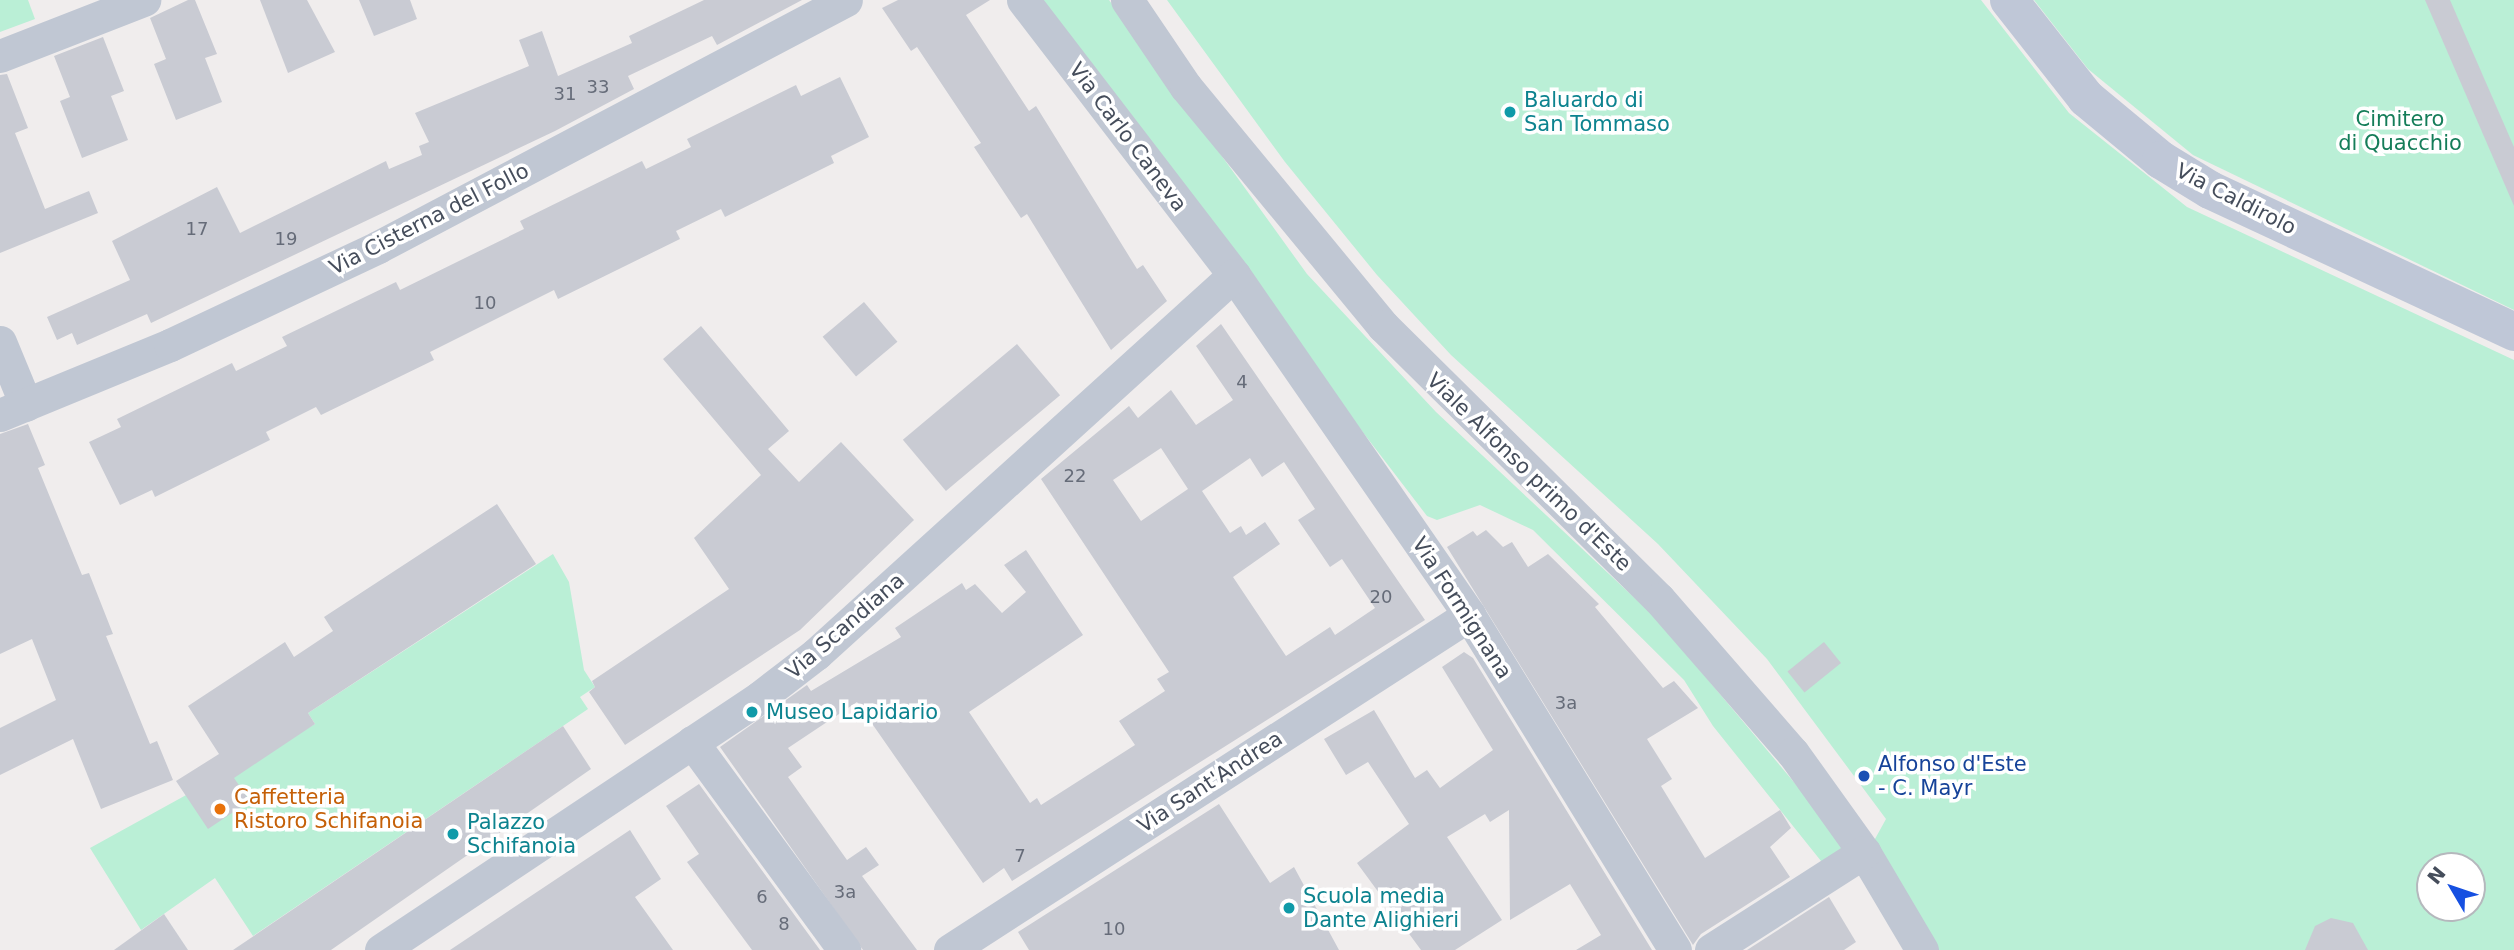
<!DOCTYPE html>
<html>
<head>
<meta charset="utf-8">
<style>
	body { margin:0 }
	#map { position:relative; width:2514px; height:950px; overflow:hidden; background:#f0eded; font-family:"DejaVu Sans",sans-serif }
	div>[style] { position:absolute }
	[style*='--x'] { left:calc(var(--x)*1px); top:calc(var(--y)*1px); width:calc(var(--w)*1px); rotate:calc(var(--a)*1deg) }
	.green>* { inset:0; background:#baefd6 }
	.building>* { inset:0; background:#c9cbd3; transform-origin:0 0 }
	.street>* { height:33px; margin:-16.5px; padding:0 16.5px; transform-origin:16.5px; border-radius:16.5px; background:#c0c7d3 }
	.secondary>* { height:38px; margin:-19px; padding:0 19px; transform-origin:19px; border-radius:19px; background:#bfc7d7 }
	.dots>* { width:19px; height:19px; translate:-50% -50%; box-sizing:border-box; border:4px solid #fff; border-radius:50% }
	span { translate:-50% -50%; white-space:nowrap; text-align:center; line-height:1.15; -webkit-text-stroke:7px #fff; paint-order:stroke }
	.number-label { font-size:18px; color:#666c79 }
	.number-label span { -webkit-text-stroke-width:0 }
	.culture-label { font-size:21px; color:#0d838f }
	.left { translate:0 -50%; text-align:left }
	.park-label { font-size:21px; color:#157d59 }
	.street-label { font-size:21px; color:#454d5b }
	.transit-label { font-size:21px; color:#164399 }
	.food-label { font-size:21px; color:#c56008 }
	.north { position:absolute; left:2416px; top:852px; width:70px; height:70px; box-sizing:border-box; background:#fff; border:2px solid #b5b8bd; border-radius:50%; rotate:309deg; font-size:19px; font-weight:700; line-height:28px; text-align:center; color:#454d5b }
	.north::after { content:''; display:block; margin:auto; width:24px; height:32px; background:#1650e1; clip-path:polygon(50% 0,100% 100%,50% 72%,0 100%) }
</style>
</head>
<body>
<div id="map">
	<div class="green">
		<div style="clip-path:polygon(0 0,28px 0,35px 19px,0 32px)"></div>
		<div style="clip-path:polygon(1032px 0,1109px 0,1307px 274px,1436px 412px,1656px 618px,1851px 850px,1825px 866px,1713px 726px,1684px 680px,1533px 530px,1480px 505px,1437px 520px,1427px 516px)"></div>
		<div style="clip-path:polygon(evenodd,1167px 0,1981px 0,2069px 113px,2187px 207px,2514px 360px,2514px 950px,1935px 950px,1870px 848px,1886px 819px,1767px 659px,1658px 544px,1451px 355px,1377px 275px,1285px 162px,1167px 0,2430px 866px,2472px 866px,2472px 908px,2430px 908px,2430px 866px)"></div>
		<div style="clip-path:polygon(2034px 0,2514px 0,2514px 310px,2193px 155px,2088px 69px)"></div>
		<div style="clip-path:polygon(553px 554px,569px 582px,584px 670px,595px 687px,580px 697px,588px 709px,253px 936px,215px 878px,141px 930px,90px 848px,315px 724px,308px 713px)"></div>
	</div>
	<div class="building">
		<div style="clip-path:polygon(188px 0,195px 0,217px 54px,205px 58px,222px 102px,176px 120px,154px 64px,166px 59px,150px 18px)"></div>
		<div style="clip-path:polygon(260px 0,307px 0,335px 52px,288px 73px)"></div>
		<div style="clip-path:polygon(359px 0,410px 0,417px 19px,374px 36px)"></div>
		<div style="clip-path:polygon(704px 0,802px 0,717px 45px,712px 36px,628px 76px,634px 89px,555px 131px,151px 323px,147px 314px,77px 345px,72px 333px,57px 340px,47px 317px,130px 280px,112px 241px,217px 187px,240px 233px,386px 161px,389px 169px,422px 155px,419px 146px,429px 142px,415px 113px,529px 66px,519px 40px,542px 31px,558px 76px,632px 43px,629px 36px)"></div>
		<div style="clip-path:polygon(898px 0,990px 0,966px 15px,1029px 111px,1036px 106px,1137px 269px,1143px 265px,1167px 301px,1111px 350px,1027px 214px,1021px 218px,974px 147px,981px 143px,917px 47px,911px 51px,882px 8px)"></div>
		<div style="clip-path:polygon(2425px 0,2450px 0,2514px 147px,2514px 206px)"></div>
		<div style="clip-path:polygon(103px 37px,124px 91px,111px 96px,128px 140px,82px 158px,60px 101px,70px 97px,54px 56px)"></div>
		<div style="clip-path:polygon(7px 74px,28px 128px,15px 133px,45px 209px,89px 191px,98px 213px,0 253px,0 75px)"></div>
		<div style="clip-path:polygon(840px 77px,869px 137px,831px 156px,834px 163px,725px 217px,721px 209px,676px 231px,680px 239px,558px 299px,554px 290px,430px 352px,434px 360px,321px 415px,316px 407px,266px 432px,270px 440px,155px 497px,152px 490px,120px 505px,89px 442px,121px 427px,117px 419px,232px 363px,236px 371px,287px 346px,282px 337px,396px 282px,400px 290px,524px 229px,520px 221px,642px 161px,646px 169px,691px 147px,687px 139px,796px 85px,801px 96px)"></div>
		<div style="left:864px;top:302px;width:52px;height:54px;rotate:50deg"></div>
		<div style="clip-path:polygon(evenodd,1221px 324px,1425px 620px,1012px 881px,1004px 868px,983px 883px,857px 702px,788px 748px,802px 767px,788px 777px,847px 860px,866px 847px,879px 865px,862px 876px,917px 950px,863px 950px,720px 747px,807px 685px,811px 691px,901px 637px,895px 628px,962px 583px,966px 590px,975px 584px,1002px 613px,1026px 592px,1004px 565px,1026px 550px,1083px 635px,969px 712px,1030px 803px,1037px 798px,1041px 805px,1135px 745px,1119px 721px,1165px 691px,1157px 679px,1169px 672px,1041px 479px,1129px 406px,1138px 418px,1171px 390px,1196px 425px,1233px 400px,1196px 346px,1221px 324px,1161px 448px,1188px 489px,1141px 521px,1113px 480px,1161px 448px,1221px 324px,1250px 458px,1262px 477px,1284px 462px,1315px 509px,1298px 520px,1330px 567px,1342px 559px,1375px 608px,1335px 635px,1330px 627px,1286px 656px,1233px 577px,1280px 544px,1265px 522px,1246px 535px,1241px 526px,1230px 533px,1202px 491px,1250px 458px)"></div>
		<div style="clip-path:polygon(701px 326px,789px 431px,768px 449px,799px 482px,841px 442px,914px 520px,800px 630px,625px 745px,589px 692px,595px 687px,592px 681px,729px 589px,694px 538px,761px 475px,663px 359px)"></div>
		<div style="left:1017px;top:344px;width:67px;height:149px;rotate:50deg"></div>
		<div style="clip-path:polygon(28px 424px,45px 465px,38px 468px,82px 575px,89px 573px,113px 634px,106px 636px,150px 744px,157px 741px,173px 780px,101px 809px,73px 739px,0 775px,0 728px,56px 700px,32px 639px,0 654px,0 434px)"></div>
		<div style="clip-path:polygon(497px 504px,536px 564px,308px 713px,315px 724px,234px 778px,250px 801px,208px 829px,176px 781px,219px 754px,188px 706px,285px 642px,294px 657px,333px 631px,324px 617px)"></div>
		<div style="clip-path:polygon(1486px 530px,1503px 547px,1512px 542px,1528px 567px,1548px 554px,1599px 604px,1595px 607px,1663px 688px,1674px 681px,1698px 708px,1647px 739px,1672px 779px,1661px 786px,1705px 858px,1780px 810px,1791px 828px,1770px 847px,1790px 877px,1701px 934px,1693px 945px,1447px 547px,1473px 531px,1477px 536px)"></div>
		<div style="left:1824px;top:642px;width:27px;height:47px;rotate:51deg"></div>
		<div style="clip-path:polygon(1464px 652px,1473px 658px,1652px 950px,1576px 950px,1601px 935px,1570px 884px,1510px 920px,1509px 810px,1490px 822px,1485px 814px,1447px 837px,1502px 920px,1455px 950px,1421px 950px,1357px 863px,1409px 824px,1368px 762px,1346px 775px,1324px 739px,1374px 710px,1415px 778px,1427px 770px,1440px 788px,1493px 750px,1442px 667px)"></div>
		<div style="clip-path:polygon(563px 726px,591px 769px,331px 950px,233px 950px)"></div>
		<div style="clip-path:polygon(699px 784px,820px 950px,752px 950px,687px 862px,699px 854px,666px 806px)"></div>
		<div style="clip-path:polygon(1219px 804px,1270px 883px,1294px 867px,1339px 950px,1029px 950px,1018px 932px)"></div>
		<div style="clip-path:polygon(630px 830px,661px 879px,635px 897px,673px 950px,450px 950px)"></div>
		<div style="clip-path:polygon(1829px 897px,1856px 942px,1844px 950px,1747px 950px)"></div>
		<div style="clip-path:polygon(164px 914px,188px 950px,114px 950px)"></div>
		<div style="clip-path:polygon(2331px 918px,2353px 923px,2368px 950px,2305px 950px,2315px 926px)"></div>
	</div>
	<div class="street">
		<div style="--x:1023;--y:0;--w:347;--a:52.5"></div>
		<div style="--x:1234;--y:275;--w:413;--a:55.3"></div>
		<div style="--x:1469;--y:615;--w:393;--a:58.4"></div>
		<div style="--x:1127;--y:0;--w:105;--a:55.9"></div>
		<div style="--x:1186;--y:87;--w:310;--a:50.5"></div>
		<div style="--x:1383;--y:326;--w:388;--a:44.7"></div>
		<div style="--x:1659;--y:599;--w:204;--a:49"></div>
		<div style="--x:1793;--y:753;--w:122;--a:54.4"></div>
		<div style="--x:1864;--y:852;--w:114;--a:59.4"></div>
		<div style="--x:0;--y:56;--w:155;--a:-21.3"></div>
		<div style="--x:0;--y:342;--w:68;--a:67.6"></div>
		<div style="--x:0;--y:415;--w:184;--a:-22.4"></div>
		<div style="--x:170;--y:345;--w:230;--a:-25.2"></div>
		<div style="--x:378;--y:247;--w:529;--a:-27.82"></div>
		<div style="--x:692;--y:742;--w:258;--a:53.8"></div>
		<div style="--x:381;--y:950;--w:456;--a:-33.7"></div>
		<div style="--x:760;--y:697;--w:71;--a:-37.5"></div>
		<div style="--x:816;--y:654;--w:564;--a:-42.2"></div>
		<div style="--x:950;--y:950;--w:618;--a:-32.84"></div>
		<div style="--x:1711;--y:950;--w:182;--a:-32.6"></div>
	</div>
	<div class="secondary">
		<div style="--x:2009;--y:0;--w:125;--a:51.8"></div>
		<div style="--x:2086;--y:98;--w:97;--a:39.6"></div>
		<div style="--x:2161;--y:160;--w:57;--a:31.5"></div>
		<div style="--x:2210;--y:190;--w:336;--a:25"></div>
	</div>
	<div class="dots">
		<div style="left:1510px;top:112px;background:#0f9aa8"></div>
		<div style="left:752px;top:712px;background:#0f9aa8"></div>
		<div style="left:1864px;top:776px;background:#1a4fb4"></div>
		<div style="left:220px;top:809px;background:#e8710a"></div>
		<div style="left:453px;top:834px;background:#0f9aa8"></div>
		<div style="left:1289px;top:908px;background:#0f9aa8"></div>
	</div>
	<div class="number-label">
		<span style="left:598px;top:87px">33</span>
		<span style="left:565px;top:94px">31</span>
		<span style="left:197px;top:229px">17</span>
		<span style="left:286px;top:239px">19</span>
		<span style="left:485px;top:303px">10</span>
		<span style="left:1242px;top:382px">4</span>
		<span style="left:1075px;top:476px">22</span>
		<span style="left:1381px;top:597px">20</span>
		<span style="left:1566px;top:703px">3a</span>
		<span style="left:1020px;top:856px">7</span>
		<span style="left:845px;top:892px">3a</span>
		<span style="left:762px;top:897px">6</span>
		<span style="left:784px;top:924px">8</span>
		<span style="left:1114px;top:929px">10</span>
	</div>
	<div class="culture-label">
		<span class="left" style="left:1524px;top:112px">Baluardo di<br>San Tommaso</span>
		<span class="left" style="left:766px;top:712px">Museo Lapidario</span>
		<span class="left" style="left:467px;top:834px">Palazzo<br>Schifanoia</span>
		<span class="left" style="left:1303px;top:908px">Scuola media<br>Dante Alighieri</span>
	</div>
	<div class="park-label">
		<span style="left:2400px;top:131px">Cimitero<br>di Quacchio</span>
	</div>
	<div class="street-label">
		<span style="left:1128px;top:137px;rotate:53deg">Via Carlo Caneva</span>
		<span style="left:2236px;top:199px;rotate:27deg">Via Caldirolo</span>
		<span style="left:429px;top:219px;rotate:-27deg">Via Cisterna del Follo</span>
		<span style="left:1529px;top:472px;rotate:44deg">Viale Alfonso primo d'Este</span>
		<span style="left:1462px;top:608px;rotate:57deg">Via Formignana</span>
		<span style="left:845px;top:626px;rotate:-41deg">Via Scandiana</span>
		<span style="left:1210px;top:782px;rotate:-33deg">Via Sant'Andrea</span>
	</div>
	<div class="transit-label">
		<span class="left" style="left:1878px;top:776px">Alfonso d'Este<br>- C. Mayr</span>
	</div>
	<div class="food-label">
		<span class="left" style="left:234px;top:809px">Caffetteria<br>Ristoro Schifanoia</span>
	</div>
	<div class="north">N</div>
</div>
</body>
</html>
